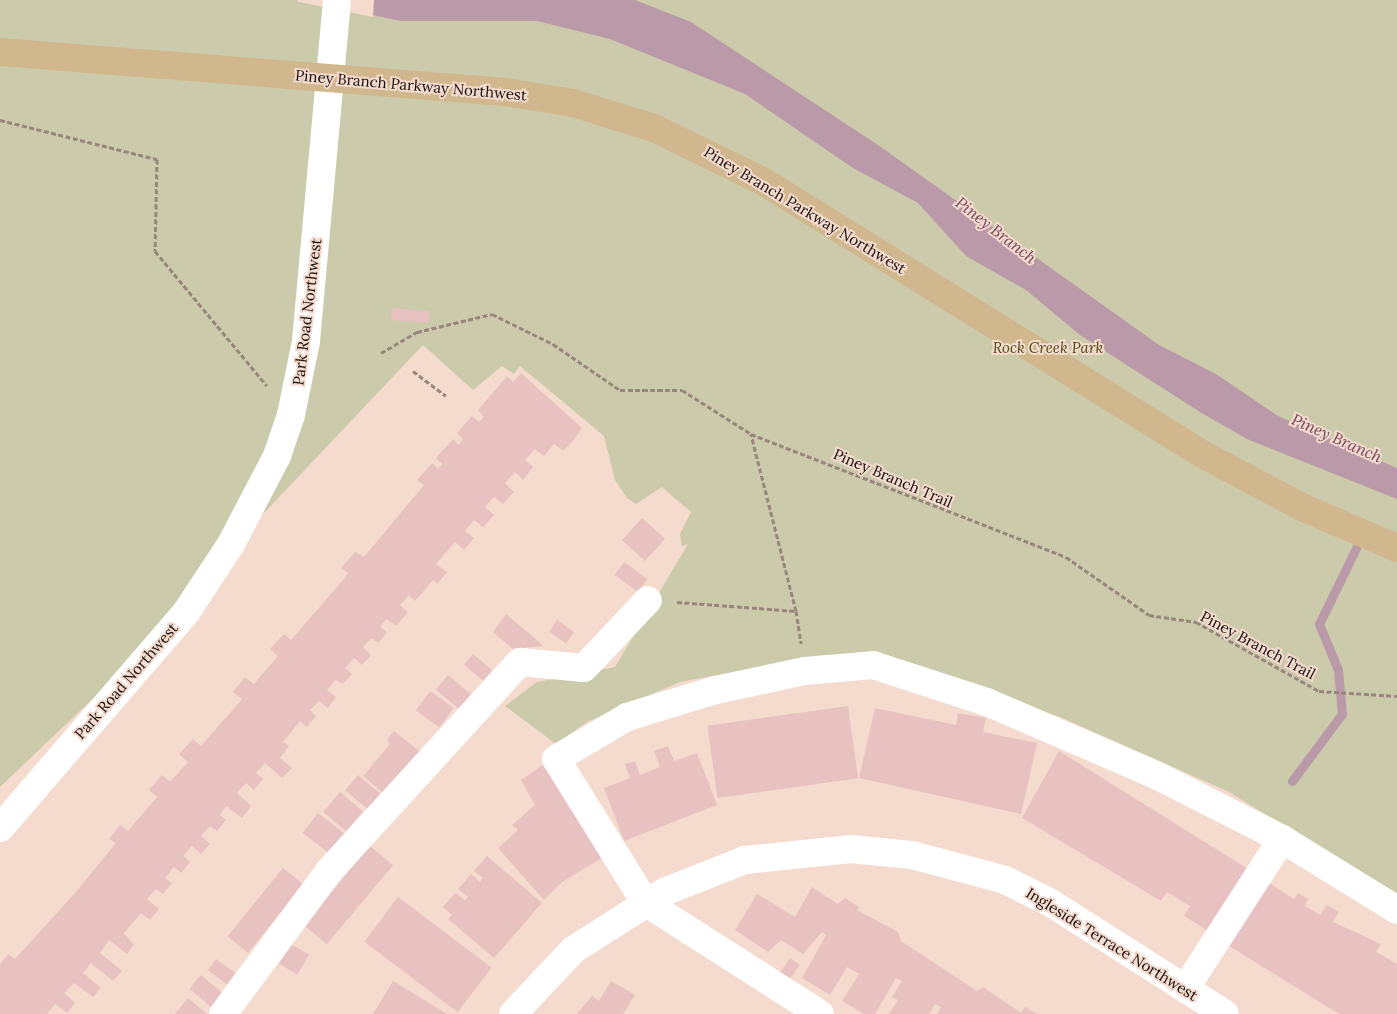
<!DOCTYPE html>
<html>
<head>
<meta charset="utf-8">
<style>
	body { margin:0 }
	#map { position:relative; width:1397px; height:1014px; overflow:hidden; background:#f4dbce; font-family:Lora,serif }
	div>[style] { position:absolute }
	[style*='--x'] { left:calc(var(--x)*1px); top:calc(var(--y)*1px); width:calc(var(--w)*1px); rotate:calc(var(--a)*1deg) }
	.green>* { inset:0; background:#cbcaaa }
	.water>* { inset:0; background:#ba9aa8 }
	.pier>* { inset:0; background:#f4dbce }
	.stream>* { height:9px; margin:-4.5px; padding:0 4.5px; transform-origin:4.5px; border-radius:4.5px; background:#ba9aa8 }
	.building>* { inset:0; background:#e7c2c1; transform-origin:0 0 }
	.path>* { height:3px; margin-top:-1.5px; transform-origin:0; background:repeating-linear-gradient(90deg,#98867d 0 5px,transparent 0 7.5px) }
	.minor>* { height:28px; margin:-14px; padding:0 14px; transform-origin:14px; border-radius:14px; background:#fff }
	.major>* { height:28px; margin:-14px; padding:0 14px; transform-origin:14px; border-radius:14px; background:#d1b78d }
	span { translate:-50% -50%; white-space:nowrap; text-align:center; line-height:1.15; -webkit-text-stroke:4px #f4dbce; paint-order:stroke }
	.street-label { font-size:15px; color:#150d09 }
	.park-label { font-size:15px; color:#4f4c16; font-style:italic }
	.water-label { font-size:16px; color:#74445b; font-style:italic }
</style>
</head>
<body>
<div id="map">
	<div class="green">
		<div style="clip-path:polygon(0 0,1397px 0,1397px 893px,1227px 791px,1060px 717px,874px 655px,824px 655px,680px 682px,587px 722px,556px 744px,505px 706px,537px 682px,615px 667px,688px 544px,682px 546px,680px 534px,691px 512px,662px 487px,636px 504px,627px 498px,615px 480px,604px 436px,520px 366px,514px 374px,502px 366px,473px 390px,423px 345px,157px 626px,105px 687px,0 787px)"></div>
	</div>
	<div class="water">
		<div style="clip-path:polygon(300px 0,635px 0,691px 22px,878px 145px,1159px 345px,1216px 374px,1278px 416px,1397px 468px,1397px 499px,1247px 439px,1200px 412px,1080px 335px,1026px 290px,966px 256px,918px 203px,853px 168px,745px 94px,610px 39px,537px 21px,401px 21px)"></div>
	</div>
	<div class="pier">
		<div style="clip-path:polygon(297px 0,374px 0,373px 17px,299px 2px)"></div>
	</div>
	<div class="stream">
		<div style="--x:1292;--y:781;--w:84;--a:-53.3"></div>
		<div style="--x:1342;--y:714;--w:44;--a:-95.2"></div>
		<div style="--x:1338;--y:670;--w:50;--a:-112.4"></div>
		<div style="--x:1319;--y:624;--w:85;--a:-64"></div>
	</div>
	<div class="building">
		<div style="left:392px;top:308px;width:38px;height:12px;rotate:5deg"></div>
		<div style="clip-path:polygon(521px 373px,582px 428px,574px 440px,563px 451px,554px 444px,544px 456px,535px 449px,525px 460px,533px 467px,523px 480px,515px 472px,505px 483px,514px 492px,503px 504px,494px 497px,485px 507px,494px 515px,483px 527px,474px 520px,465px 531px,474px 538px,464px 550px,455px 542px,436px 564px,447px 572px,437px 584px,433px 580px,415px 601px,409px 595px,400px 605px,408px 612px,396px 626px,387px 619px,380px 626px,387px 633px,378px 643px,372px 638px,363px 647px,371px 655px,362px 665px,354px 658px,345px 668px,352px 674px,343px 684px,335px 680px,327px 690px,336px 697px,328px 708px,319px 701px,310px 710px,316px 716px,311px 722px,307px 727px,300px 721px,283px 742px,289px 746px,280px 758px,292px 768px,282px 778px,265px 763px,256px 773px,263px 779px,254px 790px,246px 783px,237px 793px,251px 806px,242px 818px,226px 806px,220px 815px,226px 820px,217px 831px,210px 826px,201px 836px,210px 844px,201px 854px,192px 846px,183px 856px,190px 862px,181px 873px,174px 867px,165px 878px,172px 883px,163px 894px,156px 889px,147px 899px,159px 909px,150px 920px,141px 913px,124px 933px,134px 945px,127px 954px,109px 940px,100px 953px,122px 971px,113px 981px,91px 963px,83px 973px,101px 988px,93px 997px,74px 983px,64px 993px,75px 1003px,67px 1013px,55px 1004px,47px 1014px,0 1014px,0 964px,8px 954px,15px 959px,75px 893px,116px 843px,109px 839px,120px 825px,128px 831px,157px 797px,149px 790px,157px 781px,162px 775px,170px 782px,188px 762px,179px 754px,193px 739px,201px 746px,242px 699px,233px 692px,245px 677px,254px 684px,278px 656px,270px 649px,284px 634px,291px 640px,344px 579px,348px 573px,341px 568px,355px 552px,364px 557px,424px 485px,417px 480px,432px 463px,438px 469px,442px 464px,436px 458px,453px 439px,459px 445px,463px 439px,457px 433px,472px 416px,479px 422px,484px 417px,478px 410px,507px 376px,513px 382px)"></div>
		<div style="left:642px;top:518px;width:31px;height:30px;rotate:42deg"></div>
		<div style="left:624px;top:562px;width:29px;height:16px;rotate:36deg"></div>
		<div style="clip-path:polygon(506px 614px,537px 640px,543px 646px,513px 649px,493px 632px)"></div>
		<div style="left:557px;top:620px;width:21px;height:14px;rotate:35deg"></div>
		<div style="left:473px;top:654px;width:25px;height:14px;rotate:40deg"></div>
		<div style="left:448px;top:675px;width:30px;height:19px;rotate:40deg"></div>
		<div style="left:430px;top:691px;width:29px;height:24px;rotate:36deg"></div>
		<div style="left:848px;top:706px;width:73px;height:142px;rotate:82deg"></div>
		<div style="clip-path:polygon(875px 708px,956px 725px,958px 713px,986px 718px,983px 732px,1037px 743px,1021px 814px,859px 778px)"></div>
		<div style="clip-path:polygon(394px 731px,419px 751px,383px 793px,363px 776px,390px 744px,387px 740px)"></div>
		<div style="clip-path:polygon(668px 746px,674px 761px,697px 753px,717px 805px,624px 841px,604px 788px,630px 778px,625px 764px,635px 761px,640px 775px,660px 767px,654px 751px)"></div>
		<div style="clip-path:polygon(1059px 751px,1248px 869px,1210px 932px,1184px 916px,1190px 906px,1167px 892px,1161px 901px,1022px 818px)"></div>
		<div style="clip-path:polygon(544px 764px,602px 858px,562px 882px,544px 900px,498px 848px,518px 830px,512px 825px,535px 805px,521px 780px)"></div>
		<div style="left:358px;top:775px;width:31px;height:20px;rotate:40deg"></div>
		<div style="left:340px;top:792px;width:30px;height:26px;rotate:40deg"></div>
		<div style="left:318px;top:813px;width:37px;height:25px;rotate:38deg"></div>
		<div style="left:370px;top:846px;width:30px;height:103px;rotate:40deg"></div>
		<div style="clip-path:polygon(487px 856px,542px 903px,494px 958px,448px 919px,452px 915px,443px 907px,455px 893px,465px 900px,468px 897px,458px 889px,471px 874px,480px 882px,483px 878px,474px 871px)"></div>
		<div style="left:283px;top:868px;width:26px;height:88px;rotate:39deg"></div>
		<div style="clip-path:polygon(1266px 881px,1294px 899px,1298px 893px,1308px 899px,1305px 906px,1320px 915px,1327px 905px,1339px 912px,1333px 922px,1381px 944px,1376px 952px,1397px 964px,1397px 1014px,1339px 1014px,1226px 944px)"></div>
		<div style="clip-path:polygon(812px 887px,838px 904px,845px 898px,859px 907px,857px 910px,898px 932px,901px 941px,977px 991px,983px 987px,1021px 1013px,1025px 1007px,1037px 1014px,937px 1014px,941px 1007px,935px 1004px,929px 1014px,889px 1014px,898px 1000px,892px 997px,902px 981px,896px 978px,875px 1014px,864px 1014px,842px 1001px,859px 974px,847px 967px,830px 995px,802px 978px,826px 935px,822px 932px,803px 954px,781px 940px,768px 952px,735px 930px,757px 894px,795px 917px)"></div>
		<div style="left:398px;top:897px;width:117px;height:56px;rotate:37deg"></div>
		<div style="left:291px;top:944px;width:21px;height:23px;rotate:31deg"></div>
		<div style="left:790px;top:958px;width:12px;height:25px;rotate:35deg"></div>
		<div style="left:216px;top:959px;width:24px;height:14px;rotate:36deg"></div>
		<div style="left:201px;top:975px;width:30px;height:18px;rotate:40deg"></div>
		<div style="clip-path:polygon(393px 981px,447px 1014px,373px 1014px)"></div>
		<div style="clip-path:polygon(611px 981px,635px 995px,623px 1014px,577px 1014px,592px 996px,599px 1001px)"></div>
		<div style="clip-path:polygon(188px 998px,207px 1014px,175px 1014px)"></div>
	</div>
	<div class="path">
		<div style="--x:0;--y:120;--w:162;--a:14"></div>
		<div style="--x:157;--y:159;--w:92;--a:91.2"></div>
		<div style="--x:155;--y:251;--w:175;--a:50.3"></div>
		<div style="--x:381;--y:353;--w:42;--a:-30.3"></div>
		<div style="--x:417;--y:332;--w:77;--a:-13.5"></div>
		<div style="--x:492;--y:314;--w:68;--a:26.2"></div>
		<div style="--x:553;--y:344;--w:81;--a:34.5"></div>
		<div style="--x:620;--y:390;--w:62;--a:0"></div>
		<div style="--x:682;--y:390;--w:82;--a:32.5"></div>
		<div style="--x:751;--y:434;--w:338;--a:21.3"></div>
		<div style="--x:1066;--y:557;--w:101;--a:34.9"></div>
		<div style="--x:1149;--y:615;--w:48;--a:8.5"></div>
		<div style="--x:1196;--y:622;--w:141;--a:29.3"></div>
		<div style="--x:1319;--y:691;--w:78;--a:3.7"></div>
		<div style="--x:413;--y:371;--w:41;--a:37.1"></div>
		<div style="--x:677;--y:602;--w:119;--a:4.3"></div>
		<div style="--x:796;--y:611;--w:183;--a:-104.3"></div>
		<div style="--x:796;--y:611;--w:33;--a:81"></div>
	</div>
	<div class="minor">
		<div style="--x:0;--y:828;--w:286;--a:-49.2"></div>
		<div style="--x:187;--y:611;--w:80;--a:-56.7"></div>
		<div style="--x:231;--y:544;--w:99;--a:-62.4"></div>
		<div style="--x:277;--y:456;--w:43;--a:-71.1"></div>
		<div style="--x:291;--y:415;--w:76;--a:-78.5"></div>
		<div style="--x:306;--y:341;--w:342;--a:-84.8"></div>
		<div style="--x:1185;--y:989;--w:179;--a:-57.1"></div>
		<div style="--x:223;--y:1014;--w:179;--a:-53.4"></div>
		<div style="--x:330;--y:870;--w:282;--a:-47.6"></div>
		<div style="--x:520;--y:662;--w:64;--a:5.4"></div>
		<div style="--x:584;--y:668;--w:93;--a:-46.7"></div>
		<div style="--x:513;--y:1014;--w:88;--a:-46.8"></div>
		<div style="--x:573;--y:950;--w:108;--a:-32.5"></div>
		<div style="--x:664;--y:892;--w:87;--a:-21.6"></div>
		<div style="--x:745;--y:860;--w:107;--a:-5.9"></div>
		<div style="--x:851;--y:849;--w:61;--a:5.6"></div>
		<div style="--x:912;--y:855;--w:96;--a:15"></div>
		<div style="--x:1005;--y:880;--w:51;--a:26.6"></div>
		<div style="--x:1051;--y:903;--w:206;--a:32.5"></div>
		<div style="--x:820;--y:1014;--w:208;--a:-147.4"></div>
		<div style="--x:645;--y:902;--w:168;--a:-121.9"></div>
		<div style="--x:556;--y:759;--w:82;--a:-30.6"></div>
		<div style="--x:627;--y:717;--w:93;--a:-16.9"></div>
		<div style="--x:716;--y:690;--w:91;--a:-12.1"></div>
		<div style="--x:805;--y:671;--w:68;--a:-5"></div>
		<div style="--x:873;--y:665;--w:120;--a:18"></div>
		<div style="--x:987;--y:702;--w:186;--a:23.4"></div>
		<div style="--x:1158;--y:776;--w:139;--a:26.9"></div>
		<div style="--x:1282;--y:839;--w:135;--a:31.7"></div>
	</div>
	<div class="major">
		<div style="--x:0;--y:52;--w:507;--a:4.53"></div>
		<div style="--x:505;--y:92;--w:69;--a:9.2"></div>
		<div style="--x:573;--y:103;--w:85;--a:17.2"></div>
		<div style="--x:654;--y:128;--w:123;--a:26.1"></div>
		<div style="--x:764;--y:182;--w:516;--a:31.84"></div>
		<div style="--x:1202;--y:454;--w:115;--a:27.9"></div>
		<div style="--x:1304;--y:508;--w:101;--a:23.3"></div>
	</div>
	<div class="street-label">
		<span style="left:411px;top:85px;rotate:5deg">Piney Branch Parkway Northwest</span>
		<span style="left:805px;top:210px;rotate:31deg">Piney Branch Parkway Northwest</span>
		<span style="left:307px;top:312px;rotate:-83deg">Park Road Northwest</span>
		<span style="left:893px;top:478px;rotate:23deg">Piney Branch Trail</span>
		<span style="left:1258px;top:645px;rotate:28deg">Piney Branch Trail</span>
		<span style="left:126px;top:681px;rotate:-49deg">Park Road Northwest</span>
		<span style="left:1112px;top:944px;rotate:32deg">Ingleside Terrace Northwest</span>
	</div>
	<div class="park-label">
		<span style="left:1048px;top:348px">Rock Creek Park</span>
	</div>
	<div class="water-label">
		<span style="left:996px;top:230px;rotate:38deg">Piney Branch</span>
		<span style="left:1337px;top:438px;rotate:24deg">Piney Branch</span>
	</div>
</div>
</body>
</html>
